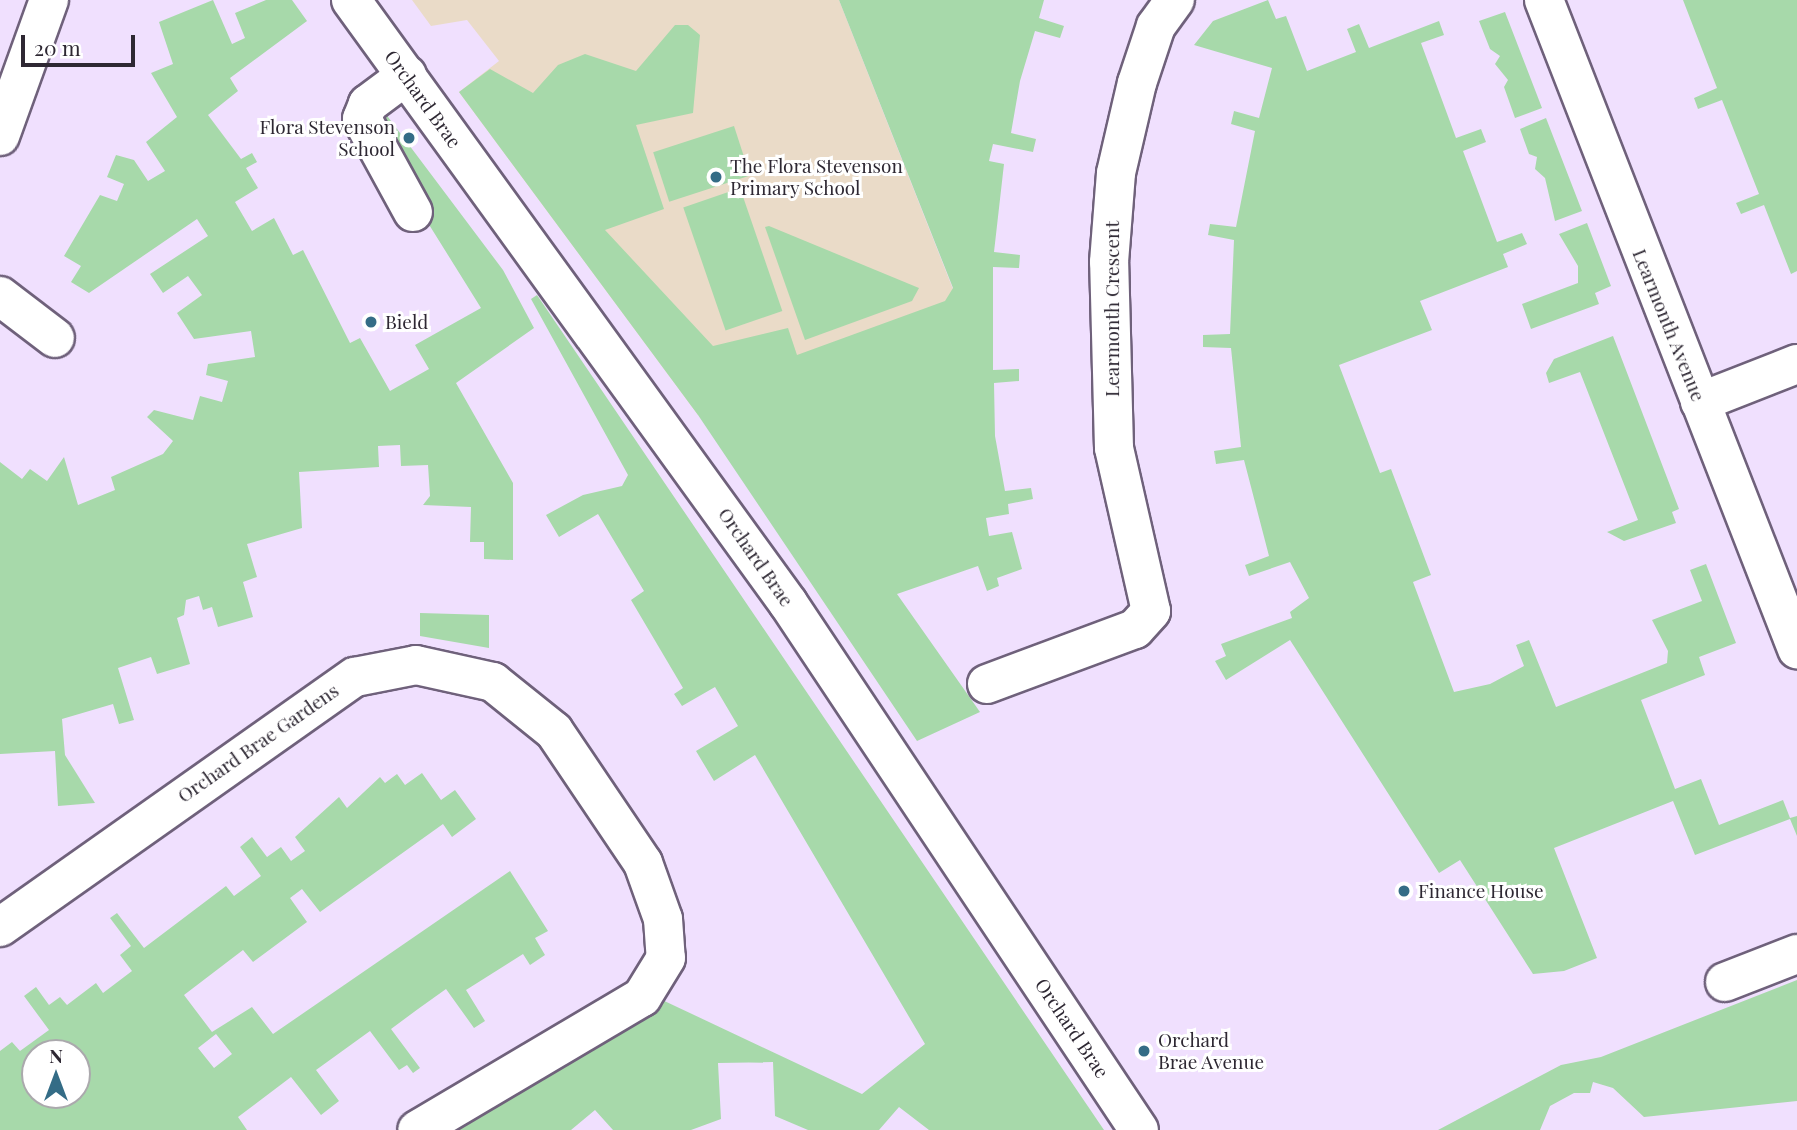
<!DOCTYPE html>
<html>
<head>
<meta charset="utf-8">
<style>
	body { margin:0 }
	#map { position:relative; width:1797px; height:1130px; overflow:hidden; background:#f0e0fe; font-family:"Playfair Display",serif }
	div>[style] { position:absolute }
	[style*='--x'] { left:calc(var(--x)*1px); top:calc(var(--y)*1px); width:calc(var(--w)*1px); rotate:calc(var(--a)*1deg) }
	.education>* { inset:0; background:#eadbc8 }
	.green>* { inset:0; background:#a7d9aa; transform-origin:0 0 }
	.roads { filter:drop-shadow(2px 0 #6f617b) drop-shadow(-2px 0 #6f617b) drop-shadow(0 2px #6f617b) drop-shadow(0 -2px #6f617b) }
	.minor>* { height:38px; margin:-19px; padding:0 19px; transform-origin:19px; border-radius:19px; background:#fff }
	.dots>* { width:19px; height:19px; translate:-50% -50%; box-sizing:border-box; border:4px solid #fff; border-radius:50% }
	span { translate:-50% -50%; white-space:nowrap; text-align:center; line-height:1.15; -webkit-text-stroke:6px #fff; paint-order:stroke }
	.street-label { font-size:19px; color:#2e2833 }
	.poi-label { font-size:19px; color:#2e2833 }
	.right { translate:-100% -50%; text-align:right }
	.left { translate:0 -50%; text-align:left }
	.north { position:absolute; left:21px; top:1039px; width:70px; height:70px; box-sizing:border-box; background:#fff; border:2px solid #aba9ad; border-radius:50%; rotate:0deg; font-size:19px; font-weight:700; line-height:28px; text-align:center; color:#2e2833 }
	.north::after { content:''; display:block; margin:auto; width:24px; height:32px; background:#346c86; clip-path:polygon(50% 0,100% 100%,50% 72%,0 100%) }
	.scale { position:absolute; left:21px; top:35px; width:114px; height:32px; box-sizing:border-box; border:4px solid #2e2833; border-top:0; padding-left:9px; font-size:21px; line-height:24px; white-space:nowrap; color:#2e2833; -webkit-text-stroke:5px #fff; paint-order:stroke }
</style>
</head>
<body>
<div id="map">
	<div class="education">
		<div style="clip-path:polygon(412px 0,839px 0,964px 317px,698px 415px,459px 92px,499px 61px,467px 20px,431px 26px)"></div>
	</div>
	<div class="green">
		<div style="clip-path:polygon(213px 0,232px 44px,245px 38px,235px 13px,266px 0,292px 0,307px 21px,230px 78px,238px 91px,208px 115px,241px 159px,252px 153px,257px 162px,246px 168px,258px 188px,235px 202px,252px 231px,274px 218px,293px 255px,303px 250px,350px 343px,360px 338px,390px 391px,429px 369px,415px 345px,481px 308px,423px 215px,381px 120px,385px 113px,503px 270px,534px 328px,456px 383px,513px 483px,513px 560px,484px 559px,484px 542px,470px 542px,471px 507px,423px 505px,430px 496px,428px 465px,401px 466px,400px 445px,378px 446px,379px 467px,299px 472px,302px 528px,247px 544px,257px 577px,243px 582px,253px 617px,218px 627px,212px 607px,203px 610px,199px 596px,186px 600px,184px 615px,177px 618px,190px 664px,157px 674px,151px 657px,118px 668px,134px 720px,119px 724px,113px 704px,62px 719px,65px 755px,95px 803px,58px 806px,55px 751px,0 754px,0 462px,22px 479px,30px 469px,47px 481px,64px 457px,78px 505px,115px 490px,111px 477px,163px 454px,173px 441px,147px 417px,154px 410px,193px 420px,200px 396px,222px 402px,228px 381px,206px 375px,208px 364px,255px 357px,251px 331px,194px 339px,177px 313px,202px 295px,188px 276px,163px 293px,150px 274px,208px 236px,197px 219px,89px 293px,71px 282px,81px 266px,64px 256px,100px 195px,117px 201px,124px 184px,107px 177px,116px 155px,134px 160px,148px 181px,165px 171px,146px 142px,177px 117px,151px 73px,173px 64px,159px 22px)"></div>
		<div style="clip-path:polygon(839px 0,1044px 0,1039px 18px,1064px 26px,1060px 38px,1035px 31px,1020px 81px,1011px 133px,1036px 139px,1033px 152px,993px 144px,989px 161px,1004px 164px,994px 252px,1020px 255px,1019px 268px,993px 267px,993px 370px,1019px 369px,1019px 381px,994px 383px,995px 436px,1005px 491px,1031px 488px,1033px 499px,1008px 504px,1009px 514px,986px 518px,989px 536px,1012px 532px,1022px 569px,997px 578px,999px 586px,987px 591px,978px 566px,897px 594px,980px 712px,917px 741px,698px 415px,459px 92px,490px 69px,533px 93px,558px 65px,585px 54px,636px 71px,675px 25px,688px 25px,700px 35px,693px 113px,636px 125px,664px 209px,605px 230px,713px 346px,788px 328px,797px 355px,945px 301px,953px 288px)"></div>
		<div style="clip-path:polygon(1268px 0,1276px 19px,1286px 16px,1307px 71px,1356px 52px,1347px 29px,1359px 24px,1369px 48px,1439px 21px,1444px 35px,1421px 43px,1456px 138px,1481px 129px,1486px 142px,1463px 151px,1497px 242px,1522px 233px,1527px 244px,1503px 254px,1508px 267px,1420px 301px,1432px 330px,1339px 365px,1380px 473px,1391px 469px,1431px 575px,1413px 582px,1454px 692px,1490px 684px,1524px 666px,1516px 645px,1529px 640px,1556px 707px,1667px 663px,1668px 651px,1652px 620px,1702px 601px,1690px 570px,1706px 564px,1736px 643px,1699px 657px,1705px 675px,1641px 700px,1675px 789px,1701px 779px,1719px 825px,1783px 800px,1790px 818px,1797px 816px,1797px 836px,1790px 819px,1695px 855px,1673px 801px,1554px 848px,1597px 958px,1564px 971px,1533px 974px,1460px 860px,1439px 873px,1290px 640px,1226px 680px,1215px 661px,1226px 656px,1221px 644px,1292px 618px,1290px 612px,1309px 598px,1290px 562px,1249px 576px,1245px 565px,1269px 556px,1244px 460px,1216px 464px,1214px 451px,1241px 447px,1231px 348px,1203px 347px,1203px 335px,1230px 334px,1234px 240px,1208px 235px,1210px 224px,1236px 227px,1255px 131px,1231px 124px,1234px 111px,1259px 118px,1272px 68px,1194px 45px,1213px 21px)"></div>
		<div style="clip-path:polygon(1683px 0,1797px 0,1797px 271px,1791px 274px,1764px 205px,1741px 214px,1736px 203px,1759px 194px,1722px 100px,1698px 109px,1694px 98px,1717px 88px)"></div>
		<div style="clip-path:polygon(1505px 12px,1542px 108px,1515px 118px,1504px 87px,1508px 80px,1495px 64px,1500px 56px,1490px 49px,1479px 21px)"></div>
		<div style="clip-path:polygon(1546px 118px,1582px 211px,1555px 221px,1545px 178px,1535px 169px,1537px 157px,1529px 154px,1520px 129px)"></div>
		<div style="left:734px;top:126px;width:52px;height:85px;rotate:72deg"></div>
		<div style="left:740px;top:188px;width:130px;height:60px;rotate:71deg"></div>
		<div style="clip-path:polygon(1587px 223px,1611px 286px,1595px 293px,1599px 304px,1531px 329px,1522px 304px,1578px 283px,1578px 266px,1559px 234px)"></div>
		<div style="clip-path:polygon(765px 227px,769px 226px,919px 288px,912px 301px,805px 340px)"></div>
		<div style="clip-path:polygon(537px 295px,1104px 1130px,929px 1130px,899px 1107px,879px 1130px,808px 1130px,775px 1116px,773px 1062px,718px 1063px,721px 1119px,691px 1130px,613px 1130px,595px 1110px,571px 1130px,452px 1130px,658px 998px,862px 1094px,925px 1044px,755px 755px,714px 781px,696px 751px,738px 726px,715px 687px,682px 706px,674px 694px,683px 688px,631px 600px,644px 591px,598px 514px,559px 537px,546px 515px,583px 495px,622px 486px,628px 475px,531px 299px)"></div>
		<div style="clip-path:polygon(1613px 336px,1679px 509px,1672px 512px,1676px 523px,1624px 541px,1607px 532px,1638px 520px,1580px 372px,1549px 383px,1546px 373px,1554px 359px)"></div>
		<div style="clip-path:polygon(420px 613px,489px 615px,489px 648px,420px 636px)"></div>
		<div style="clip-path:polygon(evenodd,422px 773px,441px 800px,455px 790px,476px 819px,452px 837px,443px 824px,320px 912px,302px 889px,290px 898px,307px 922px,253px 962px,243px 950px,184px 995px,212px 1032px,252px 1007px,273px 1034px,510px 871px,548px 931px,535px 938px,545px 955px,530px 965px,523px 954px,466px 990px,485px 1021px,474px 1028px,446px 989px,418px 1009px,391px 1029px,420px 1068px,413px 1073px,407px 1065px,399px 1070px,370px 1031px,316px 1070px,339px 1101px,321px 1115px,291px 1077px,238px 1117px,247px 1130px,0 1130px,0 1051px,12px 1042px,20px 1051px,49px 1030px,24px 996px,36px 987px,49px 1005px,60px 997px,67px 1005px,96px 983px,103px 993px,132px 971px,120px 955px,131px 946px,110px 918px,117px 913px,144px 948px,226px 886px,234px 896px,261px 876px,240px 847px,252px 837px,267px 857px,281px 847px,291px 861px,305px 851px,295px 837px,339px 797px,347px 808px,380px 777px,385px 783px,397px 774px,405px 785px,422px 773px,216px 1034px,232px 1054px,214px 1068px,198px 1048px,216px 1034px,422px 773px,77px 1053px,77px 1095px,35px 1095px,35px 1053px,77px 1053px)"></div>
		<div style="clip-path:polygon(1797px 980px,1797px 1101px,1644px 1117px,1613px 1088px,1593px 1082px,1590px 1093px,1574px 1093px,1550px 1106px,1540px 1130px,1438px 1130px,1561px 1065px,1601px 1057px)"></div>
	</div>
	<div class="roads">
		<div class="minor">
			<div style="--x:351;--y:0;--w:745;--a:54.07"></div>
			<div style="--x:788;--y:603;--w:633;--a:56.34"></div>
			<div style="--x:1544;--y:0;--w:697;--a:68.7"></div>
			<div style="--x:407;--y:75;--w:49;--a:143.4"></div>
			<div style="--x:368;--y:104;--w:16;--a:112"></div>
			<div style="--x:362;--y:119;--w:106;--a:61.3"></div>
			<div style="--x:0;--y:136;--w:145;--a:-70.2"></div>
			<div style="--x:0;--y:296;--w:69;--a:37.4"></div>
			<div style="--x:1700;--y:402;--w:104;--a:-21.4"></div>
			<div style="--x:987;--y:684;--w:158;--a:-20.4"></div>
			<div style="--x:1135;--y:629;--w:24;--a:-48"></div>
			<div style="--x:1151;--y:611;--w:167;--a:-102.8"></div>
			<div style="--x:1114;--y:448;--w:186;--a:-91.5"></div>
			<div style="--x:1109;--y:262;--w:89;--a:-85.5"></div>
			<div style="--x:1116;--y:173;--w:92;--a:-76.9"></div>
			<div style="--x:1137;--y:83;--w:60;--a:-71.6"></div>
			<div style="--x:1156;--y:26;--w:32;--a:-54"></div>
			<div style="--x:0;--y:927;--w:434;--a:-35.2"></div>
			<div style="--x:355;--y:677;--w:62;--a:-11.1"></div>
			<div style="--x:416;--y:665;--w:79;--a:12.4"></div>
			<div style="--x:493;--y:682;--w:78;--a:38.8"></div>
			<div style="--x:554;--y:731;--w:159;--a:56"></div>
			<div style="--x:643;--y:863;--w:59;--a:70.3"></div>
			<div style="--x:663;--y:919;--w:39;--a:86"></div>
			<div style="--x:666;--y:958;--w:46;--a:121.6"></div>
			<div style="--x:642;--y:997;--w:261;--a:149.4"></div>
			<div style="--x:1725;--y:982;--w:77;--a:-21.3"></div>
		</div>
	</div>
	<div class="dots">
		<div style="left:409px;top:138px;background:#346c86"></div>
		<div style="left:716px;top:177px;background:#346c86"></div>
		<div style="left:371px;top:322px;background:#346c86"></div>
		<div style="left:1404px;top:891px;background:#346c86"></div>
		<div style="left:1144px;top:1051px;background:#346c86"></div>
	</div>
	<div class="street-label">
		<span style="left:423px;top:99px;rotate:54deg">Orchard Brae</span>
		<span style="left:1112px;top:309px;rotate:-90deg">Learmonth Crescent</span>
		<span style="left:1669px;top:325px;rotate:68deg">Learmonth Avenue</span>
		<span style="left:756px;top:557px;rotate:55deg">Orchard Brae</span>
		<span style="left:258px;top:743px;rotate:-35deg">Orchard Brae Gardens</span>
		<span style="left:1072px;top:1028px;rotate:56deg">Orchard Brae</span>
	</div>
	<div class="poi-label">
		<span class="right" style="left:395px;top:138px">Flora Stevenson<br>School</span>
		<span class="left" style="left:730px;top:177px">The Flora Stevenson<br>Primary School</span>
		<span class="left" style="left:385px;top:322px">Bield</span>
		<span class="left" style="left:1418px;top:891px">Finance House</span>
		<span class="left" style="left:1158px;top:1051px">Orchard<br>Brae Avenue</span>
	</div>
	<div class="north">N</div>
	<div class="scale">20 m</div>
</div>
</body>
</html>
